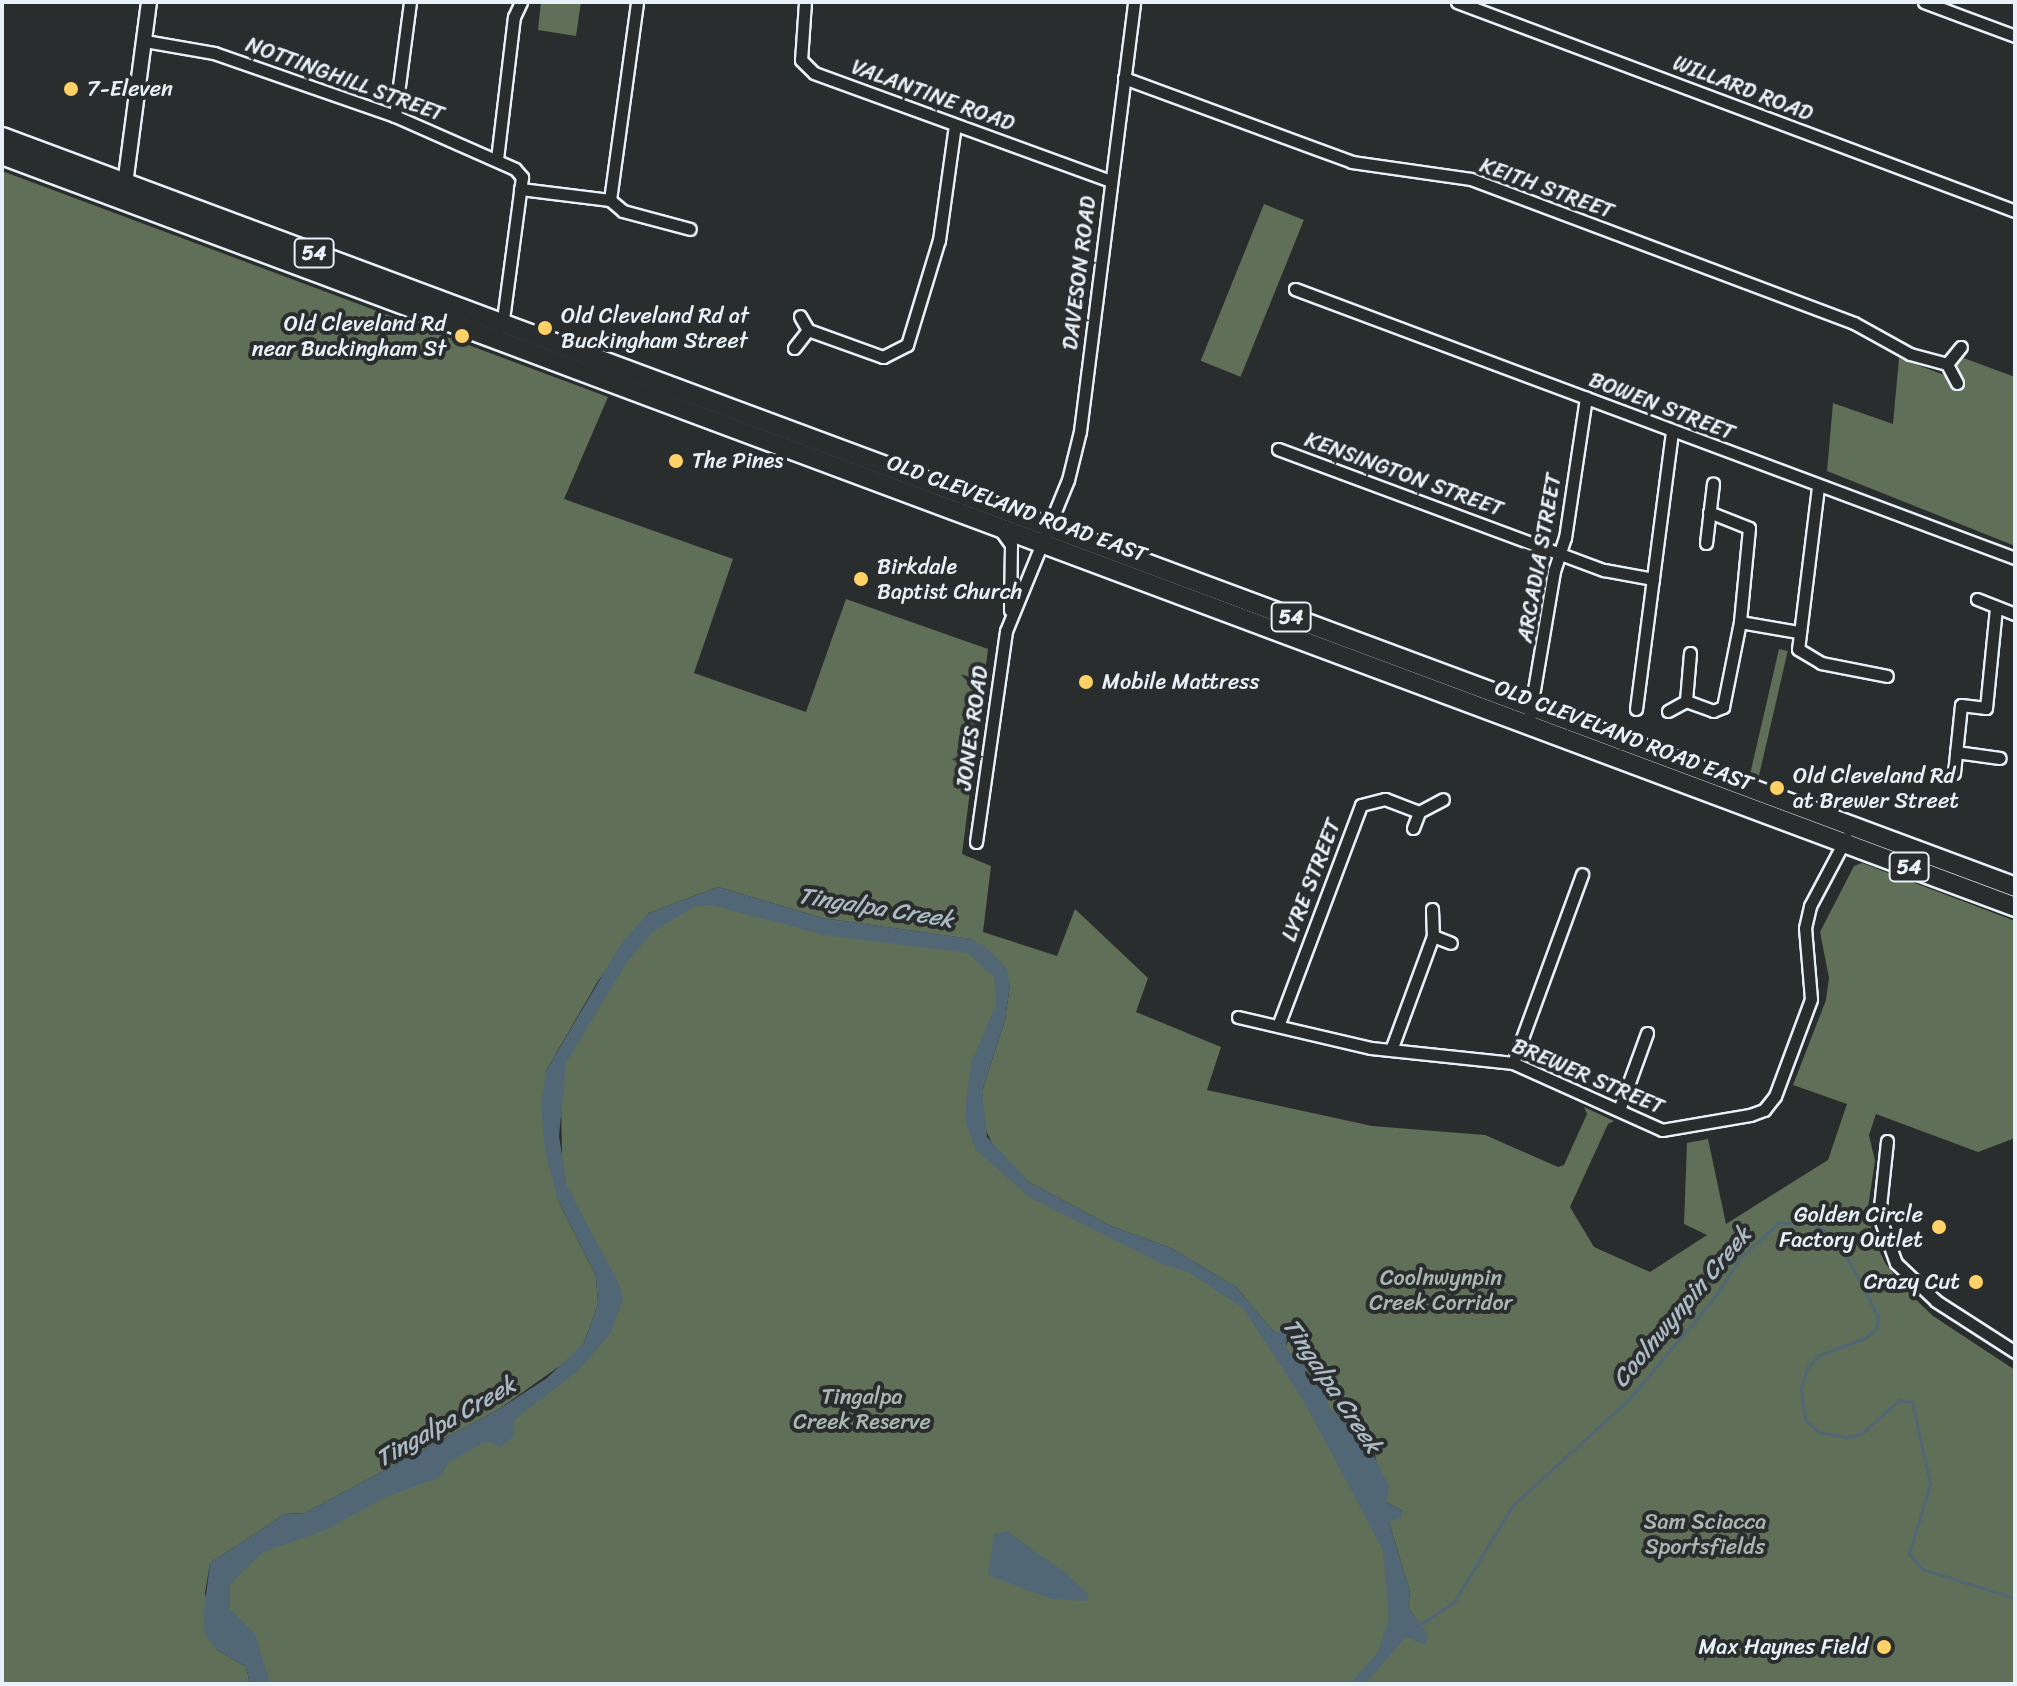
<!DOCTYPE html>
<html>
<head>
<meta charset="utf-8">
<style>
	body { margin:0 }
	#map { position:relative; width:2017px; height:1686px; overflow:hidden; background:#2a2d2e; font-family:Sriracha,sans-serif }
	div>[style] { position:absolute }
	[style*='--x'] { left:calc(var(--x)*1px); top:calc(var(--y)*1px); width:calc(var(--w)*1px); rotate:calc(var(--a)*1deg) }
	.green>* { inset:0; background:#606f57; transform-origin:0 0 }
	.water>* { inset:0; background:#526776 }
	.stream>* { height:3px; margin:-1.5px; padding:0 1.5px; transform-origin:1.5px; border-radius:1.5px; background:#526776 }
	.roads { filter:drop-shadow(2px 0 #e8f1f8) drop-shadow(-2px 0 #e8f1f8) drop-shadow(0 2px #e8f1f8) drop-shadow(0 -2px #e8f1f8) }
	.minor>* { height:11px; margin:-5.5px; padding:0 5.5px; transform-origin:5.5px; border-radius:5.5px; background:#2a2d2e }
	.tertiary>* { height:14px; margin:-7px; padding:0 7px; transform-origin:7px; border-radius:7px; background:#2a2d2e }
	.primary>* { height:18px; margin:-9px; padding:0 9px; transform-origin:9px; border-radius:9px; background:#2a2d2e }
	.dots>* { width:22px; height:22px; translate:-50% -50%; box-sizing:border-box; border:4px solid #2a2d2e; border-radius:50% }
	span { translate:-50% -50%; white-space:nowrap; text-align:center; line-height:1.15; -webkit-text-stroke:8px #2a2d2e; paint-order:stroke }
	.shield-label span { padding:2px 6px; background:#2a2d2e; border:2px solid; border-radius:6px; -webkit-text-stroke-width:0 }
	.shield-label { font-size:20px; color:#e8f1f8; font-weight:700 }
	.street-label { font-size:22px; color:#e8f1f8 }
	.poi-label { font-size:22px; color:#e8f1f8 }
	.left { translate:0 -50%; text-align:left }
	.right { translate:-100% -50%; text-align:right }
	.park-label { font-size:22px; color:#abb6b0 }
	.water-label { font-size:24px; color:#acbac4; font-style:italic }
	.frame { position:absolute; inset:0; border:4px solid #e8f1f8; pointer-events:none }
</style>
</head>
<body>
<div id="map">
	<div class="green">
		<div style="clip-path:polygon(541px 2px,581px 2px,576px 36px,538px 30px)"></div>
		<div style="clip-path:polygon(2px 171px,608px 397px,564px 499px,733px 559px,694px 673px,806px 712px,846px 599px,988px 649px,962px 854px,991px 866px,983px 932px,1057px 956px,1075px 909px,1148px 978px,1136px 1012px,1221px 1047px,1207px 1090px,1372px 1126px,1485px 1135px,1558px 1167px,1564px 1165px,1587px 1114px,1584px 1107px,1614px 1121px,1608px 1124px,1570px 1207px,1594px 1247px,1650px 1272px,1707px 1235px,1684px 1224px,1687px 1143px,1708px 1139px,1726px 1224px,1828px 1160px,1847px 1104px,1793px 1085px,1826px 1000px,1829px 978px,1820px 932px,1854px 866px,1862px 863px,2015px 921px,2015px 1138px,1978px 1152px,1876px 1114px,1869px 1135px,1875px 1161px,1868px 1207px,1872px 1235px,1885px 1263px,1910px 1294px,1933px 1316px,2015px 1370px,2015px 1684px,258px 1684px,220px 1596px,264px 1543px,430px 1465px,585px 1352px,608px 1292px,563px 1199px,560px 1059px,634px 941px,707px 897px,974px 947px,999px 972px,1002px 1004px,976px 1073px,975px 1124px,990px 1155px,1024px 1186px,1243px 1300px,1372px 1487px,1396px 1616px,1415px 1617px,1408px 1607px,1410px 1592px,1389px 1522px,1403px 1511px,1386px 1502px,1374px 1451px,1363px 1433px,1330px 1410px,1316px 1382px,1285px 1348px,1291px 1335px,1274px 1332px,1236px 1287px,1171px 1248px,1111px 1226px,1029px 1182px,997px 1153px,983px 1125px,982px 1091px,1005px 1020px,1010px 984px,971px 939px,822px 918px,718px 887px,649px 913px,598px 981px,546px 1071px,558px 1200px,596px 1276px,598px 1304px,584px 1343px,571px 1358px,499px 1409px,305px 1513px,285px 1514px,210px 1563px,205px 1593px,216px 1649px,246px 1667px,250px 1684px,2px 1684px)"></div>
		<div style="left:1264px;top:204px;width:43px;height:169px;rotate:22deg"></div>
		<div style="clip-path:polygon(1950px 353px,2015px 377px,2015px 546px,1827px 471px,1833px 403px,1893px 424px,1899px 358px,1947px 376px)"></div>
		<div style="left:1779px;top:649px;width:9px;height:128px;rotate:13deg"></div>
	</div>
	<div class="water">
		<div style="clip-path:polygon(718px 887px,822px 918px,972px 939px,988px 949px,1006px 968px,1010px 984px,1005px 1020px,982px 1091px,987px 1137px,1029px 1182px,1111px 1226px,1171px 1248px,1236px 1287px,1274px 1332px,1288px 1329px,1286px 1348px,1304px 1364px,1306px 1377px,1324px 1389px,1330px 1410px,1363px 1433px,1389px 1487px,1386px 1502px,1403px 1511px,1401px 1518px,1389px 1522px,1410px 1592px,1408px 1607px,1428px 1635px,1425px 1645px,1406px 1637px,1365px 1684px,1350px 1684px,1378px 1652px,1389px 1618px,1383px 1550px,1303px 1400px,1243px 1308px,1188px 1272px,1164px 1265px,1029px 1197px,976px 1150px,965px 1120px,967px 1093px,971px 1063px,996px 1005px,994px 977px,968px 953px,824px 935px,711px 905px,695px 906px,653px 932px,628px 960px,566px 1063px,559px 1136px,567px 1186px,620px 1286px,623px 1299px,611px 1333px,580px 1369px,513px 1421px,514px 1436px,500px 1447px,487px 1441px,449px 1462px,440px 1477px,386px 1497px,323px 1531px,263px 1552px,239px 1575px,230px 1585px,230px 1609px,255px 1634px,270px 1684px,250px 1684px,246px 1667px,216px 1649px,205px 1634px,203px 1619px,210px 1563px,285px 1514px,305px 1513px,499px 1409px,547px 1378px,584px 1343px,598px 1304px,596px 1276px,558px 1200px,545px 1151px,541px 1104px,546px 1071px,622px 942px,649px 913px)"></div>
		<div style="clip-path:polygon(1007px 1531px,1067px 1574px,1088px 1594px,1088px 1601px,1051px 1599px,988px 1575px,994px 1534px)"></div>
	</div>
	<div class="stream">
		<div style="--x:1416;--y:1622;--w:7;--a:8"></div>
		<div style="--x:1423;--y:1623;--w:37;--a:-34"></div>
		<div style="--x:1454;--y:1602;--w:114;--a:-58.7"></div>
		<div style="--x:1513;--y:1505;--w:156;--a:-42.4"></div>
		<div style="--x:1628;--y:1400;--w:133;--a:-49.9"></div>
		<div style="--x:1714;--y:1298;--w:48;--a:-57"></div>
		<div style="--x:1740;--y:1258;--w:52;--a:-42.6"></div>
		<div style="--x:1778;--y:1223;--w:32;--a:-2"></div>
		<div style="--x:1810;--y:1222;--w:30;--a:30"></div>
		<div style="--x:1836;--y:1237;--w:89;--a:62"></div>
		<div style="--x:1878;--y:1316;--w:12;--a:95"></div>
		<div style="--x:1877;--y:1328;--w:16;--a:140"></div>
		<div style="--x:1865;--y:1338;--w:49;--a:159.7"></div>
		<div style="--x:1819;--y:1355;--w:18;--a:133"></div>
		<div style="--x:1807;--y:1368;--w:21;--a:107"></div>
		<div style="--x:1801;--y:1388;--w:31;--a:83"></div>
		<div style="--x:1805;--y:1419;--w:18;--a:45"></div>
		<div style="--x:1818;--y:1432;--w:28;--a:10"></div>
		<div style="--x:1846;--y:1437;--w:15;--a:-11"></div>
		<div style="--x:1861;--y:1434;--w:51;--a:-41.8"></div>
		<div style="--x:1899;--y:1400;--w:13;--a:9"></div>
		<div style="--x:1912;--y:1402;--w:84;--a:77.6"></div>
		<div style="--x:1930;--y:1484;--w:73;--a:106.7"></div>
		<div style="--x:1909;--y:1554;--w:20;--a:49"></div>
		<div style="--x:1922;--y:1569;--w:97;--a:17.3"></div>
	</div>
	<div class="roads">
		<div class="minor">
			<div style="--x:805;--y:2;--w:58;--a:93.9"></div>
			<div style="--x:801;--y:60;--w:18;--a:45"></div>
			<div style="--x:814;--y:73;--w:316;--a:20"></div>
			<div style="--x:1457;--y:2;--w:596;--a:20.53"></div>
			<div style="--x:1924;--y:2;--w:97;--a:20.5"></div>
			<div style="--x:145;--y:41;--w:70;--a:9.9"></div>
			<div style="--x:214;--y:53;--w:192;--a:19.2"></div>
			<div style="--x:395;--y:116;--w:131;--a:23.8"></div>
			<div style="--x:515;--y:169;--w:11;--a:49"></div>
			<div style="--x:522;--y:177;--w:151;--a:97.6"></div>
			<div style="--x:1124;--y:78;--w:243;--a:20.2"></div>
			<div style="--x:1352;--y:162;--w:120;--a:8.1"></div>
			<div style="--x:1471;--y:179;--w:409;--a:20.6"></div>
			<div style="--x:1854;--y:323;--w:64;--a:29"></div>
			<div style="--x:1910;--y:354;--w:38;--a:15"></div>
			<div style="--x:395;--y:116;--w:115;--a:-82.5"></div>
			<div style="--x:497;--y:159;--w:143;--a:-83.2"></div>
			<div style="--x:514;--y:17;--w:17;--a:-65"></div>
			<div style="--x:520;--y:189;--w:91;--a:7"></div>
			<div style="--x:610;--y:200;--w:200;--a:-82.2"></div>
			<div style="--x:610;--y:200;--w:17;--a:40"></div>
			<div style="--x:623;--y:211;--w:69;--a:15"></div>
			<div style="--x:1295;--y:289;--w:769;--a:20.49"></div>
			<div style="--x:808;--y:330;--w:80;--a:19.8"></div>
			<div style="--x:883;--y:357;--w:27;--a:-27"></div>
			<div style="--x:907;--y:345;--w:110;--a:-73.1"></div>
			<div style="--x:939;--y:240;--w:116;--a:-82.1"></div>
			<div style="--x:794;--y:348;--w:23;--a:-52"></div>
			<div style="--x:808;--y:330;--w:16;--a:-120"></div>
			<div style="--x:1957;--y:383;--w:21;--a:-118"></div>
			<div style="--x:1947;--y:364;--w:22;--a:-51"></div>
			<div style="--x:1278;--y:449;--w:348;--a:20.4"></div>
			<div style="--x:1604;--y:570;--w:50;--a:10.4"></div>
			<div style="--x:1818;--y:487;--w:163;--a:97"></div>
			<div style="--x:1798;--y:649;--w:27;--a:31"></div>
			<div style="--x:1821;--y:663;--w:67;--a:11.1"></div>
			<div style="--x:1709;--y:512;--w:43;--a:21.8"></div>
			<div style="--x:1749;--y:528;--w:94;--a:95.5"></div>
			<div style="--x:1740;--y:622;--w:59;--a:9.8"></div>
			<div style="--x:1001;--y:531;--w:17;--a:54"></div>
			<div style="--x:1011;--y:545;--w:65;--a:90.9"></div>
			<div style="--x:1706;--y:543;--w:60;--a:-83.3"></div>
			<div style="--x:1977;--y:599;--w:41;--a:21.5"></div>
			<div style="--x:1690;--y:653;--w:48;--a:94.8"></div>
			<div style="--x:1686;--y:701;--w:29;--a:20"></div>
			<div style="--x:1713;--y:711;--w:11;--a:-22"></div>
			<div style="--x:1723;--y:707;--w:87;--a:-78.7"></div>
			<div style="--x:1636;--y:709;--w:280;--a:-82.6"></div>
			<div style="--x:1668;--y:711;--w:21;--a:-29"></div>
			<div style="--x:1528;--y:725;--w:156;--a:-80.4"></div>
			<div style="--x:1554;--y:571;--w:35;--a:-72"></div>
			<div style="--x:1565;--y:538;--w:142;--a:-81.5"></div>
			<div style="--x:1956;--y:752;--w:44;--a:7.8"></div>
			<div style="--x:1954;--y:773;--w:68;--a:-84.1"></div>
			<div style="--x:1961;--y:705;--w:25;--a:7"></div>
			<div style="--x:1986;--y:708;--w:101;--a:-84.3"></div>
			<div style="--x:1413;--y:828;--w:17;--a:-69"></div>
			<div style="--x:1419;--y:812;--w:27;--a:-28"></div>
			<div style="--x:976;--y:842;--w:213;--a:-81.9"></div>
			<div style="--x:1006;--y:631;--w:163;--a:-67.7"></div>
			<div style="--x:1068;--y:480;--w:50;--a:-76.2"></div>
			<div style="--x:1080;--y:431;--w:432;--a:-82.8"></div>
			<div style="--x:1432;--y:909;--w:27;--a:88"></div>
			<div style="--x:1433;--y:936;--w:19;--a:21"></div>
			<div style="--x:1238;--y:1017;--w:137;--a:13.1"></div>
			<div style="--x:1371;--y:1048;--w:143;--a:6"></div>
			<div style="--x:1513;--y:1063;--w:163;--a:24.2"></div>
			<div style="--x:1662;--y:1130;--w:89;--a:-9.7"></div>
			<div style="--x:1750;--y:1115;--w:15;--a:-20"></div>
			<div style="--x:1764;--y:1110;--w:18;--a:-52"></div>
			<div style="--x:1775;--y:1096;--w:103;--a:-69.6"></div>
			<div style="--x:1811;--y:999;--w:71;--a:-94.8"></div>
			<div style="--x:1805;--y:928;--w:23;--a:-77"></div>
			<div style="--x:1810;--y:906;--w:77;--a:-62.1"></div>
			<div style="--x:1278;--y:1026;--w:236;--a:-69.4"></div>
			<div style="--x:1361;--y:805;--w:25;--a:-14"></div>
			<div style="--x:1385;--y:799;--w:36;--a:21"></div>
			<div style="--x:1391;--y:1050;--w:121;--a:-69.8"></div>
			<div style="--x:1513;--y:1063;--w:201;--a:-69.9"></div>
			<div style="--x:1619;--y:1110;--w:82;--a:-70"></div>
			<div style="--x:1887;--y:1141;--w:75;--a:96.1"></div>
			<div style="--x:1879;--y:1216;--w:50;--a:70.1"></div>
			<div style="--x:1896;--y:1263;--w:55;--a:43.5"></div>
			<div style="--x:1936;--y:1301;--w:94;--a:32.8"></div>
		</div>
		<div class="tertiary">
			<div style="--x:124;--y:192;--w:192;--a:-82.5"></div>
		</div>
		<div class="primary">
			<div style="--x:2;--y:137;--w:2148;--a:20.43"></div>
			<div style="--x:2;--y:155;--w:2149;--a:20.48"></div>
		</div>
	</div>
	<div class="dots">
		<div style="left:71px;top:89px;background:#ffd166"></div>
		<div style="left:545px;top:328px;background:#ffd166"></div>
		<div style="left:462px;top:336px;background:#ffd166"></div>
		<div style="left:676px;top:461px;background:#ffd166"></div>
		<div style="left:861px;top:579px;background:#ffd166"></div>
		<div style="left:1086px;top:682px;background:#ffd166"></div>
		<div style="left:1777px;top:788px;background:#ffd166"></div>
		<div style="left:1939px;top:1227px;background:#ffd166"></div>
		<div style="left:1976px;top:1282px;background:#ffd166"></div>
		<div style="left:1884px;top:1647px;background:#ffd166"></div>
	</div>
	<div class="shield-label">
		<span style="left:314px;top:253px">54</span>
		<span style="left:1291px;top:617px">54</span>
		<span style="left:1909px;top:867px">54</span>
	</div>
	<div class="street-label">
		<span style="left:345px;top:79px;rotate:20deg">NOTTINGHILL STREET</span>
		<span style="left:1743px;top:88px;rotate:21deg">WILLARD ROAD</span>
		<span style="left:933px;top:95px;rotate:20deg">VALANTINE ROAD</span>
		<span style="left:1547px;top:188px;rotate:20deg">KEITH STREET</span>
		<span style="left:1079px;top:273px;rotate:-83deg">DAVESON ROAD</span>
		<span style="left:1662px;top:406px;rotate:21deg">BOWEN STREET</span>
		<span style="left:1404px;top:474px;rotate:20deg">KENSINGTON STREET</span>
		<span style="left:1017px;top:508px;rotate:20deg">OLD CLEVELAND ROAD EAST</span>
		<span style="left:1539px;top:558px;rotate:-80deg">ARCADIA STREET</span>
		<span style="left:972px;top:728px;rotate:-82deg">JONES ROAD</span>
		<span style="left:1624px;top:735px;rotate:21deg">OLD CLEVELAND ROAD EAST</span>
		<span style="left:1311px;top:880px;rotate:-69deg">LYRE STREET</span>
		<span style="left:1588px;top:1076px;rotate:23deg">BREWER STREET</span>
	</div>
	<div class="poi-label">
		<span class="left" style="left:87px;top:89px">7-Eleven</span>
		<span class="left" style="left:561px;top:328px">Old Cleveland Rd at<br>Buckingham Street</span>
		<span class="right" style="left:446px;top:336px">Old Cleveland Rd<br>near Buckingham St</span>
		<span class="left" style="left:692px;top:461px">The Pines</span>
		<span class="left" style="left:877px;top:579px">Birkdale<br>Baptist Church</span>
		<span class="left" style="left:1102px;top:682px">Mobile Mattress</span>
		<span class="left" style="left:1793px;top:788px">Old Cleveland Rd<br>at Brewer Street</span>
		<span class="right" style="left:1923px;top:1227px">Golden Circle<br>Factory Outlet</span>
		<span class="right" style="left:1960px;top:1282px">Crazy Cut</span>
		<span class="right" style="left:1868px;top:1647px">Max Haynes Field</span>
	</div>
	<div class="park-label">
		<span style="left:1441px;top:1290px">Coolnwynpin<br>Creek Corridor</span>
		<span style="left:862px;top:1409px">Tingalpa<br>Creek Reserve</span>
		<span style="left:1705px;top:1534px">Sam Sciacca<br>Sportsfields</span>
	</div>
	<div class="water-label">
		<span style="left:876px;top:908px;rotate:9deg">Tingalpa Creek</span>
		<span style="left:1682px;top:1307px;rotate:-50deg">Coolnwynpin Creek</span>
		<span style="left:1332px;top:1386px;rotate:56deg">Tingalpa Creek</span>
		<span style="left:446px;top:1422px;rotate:-30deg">Tingalpa Creek</span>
	</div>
	<div class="frame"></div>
</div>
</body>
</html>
